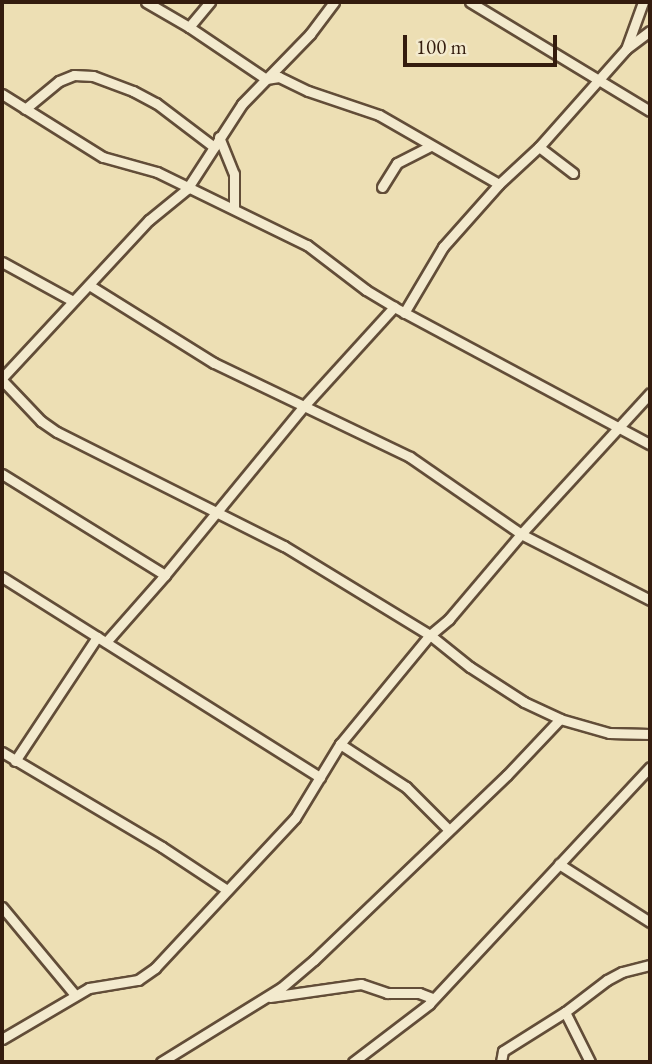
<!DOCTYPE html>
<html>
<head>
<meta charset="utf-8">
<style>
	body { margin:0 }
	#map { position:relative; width:652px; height:1064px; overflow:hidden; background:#eddfb4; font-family:"EB Garamond",serif }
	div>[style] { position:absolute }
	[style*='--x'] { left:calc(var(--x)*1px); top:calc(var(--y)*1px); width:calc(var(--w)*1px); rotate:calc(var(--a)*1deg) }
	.roads { filter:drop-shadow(2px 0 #624d38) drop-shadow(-2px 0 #624d38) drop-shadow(0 2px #624d38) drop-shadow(0 -2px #624d38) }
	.street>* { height:9px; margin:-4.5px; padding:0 4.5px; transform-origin:4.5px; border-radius:4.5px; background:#f3eace }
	span { translate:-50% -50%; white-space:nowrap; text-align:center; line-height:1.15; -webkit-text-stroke:5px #f3eace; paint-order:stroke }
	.frame { position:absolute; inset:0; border:4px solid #341c0e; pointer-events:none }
	.scale { position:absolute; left:403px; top:35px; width:154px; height:32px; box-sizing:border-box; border:4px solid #341c0e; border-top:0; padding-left:9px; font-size:21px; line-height:24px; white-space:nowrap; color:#341c0e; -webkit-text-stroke:5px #f3eace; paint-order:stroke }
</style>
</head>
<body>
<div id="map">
	<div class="roads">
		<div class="street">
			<div style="--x:146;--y:2;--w:50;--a:30.2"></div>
			<div style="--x:189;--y:27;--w:33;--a:-50"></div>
			<div style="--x:470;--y:2;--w:210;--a:31.2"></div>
			<div style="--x:189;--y:27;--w:93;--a:34"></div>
			<div style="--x:266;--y:79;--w:13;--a:-9"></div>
			<div style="--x:279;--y:77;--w:32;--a:26"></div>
			<div style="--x:308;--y:91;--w:75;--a:18.7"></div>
			<div style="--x:379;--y:115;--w:138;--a:29.9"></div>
			<div style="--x:626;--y:49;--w:50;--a:-70.1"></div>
			<div style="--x:2;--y:94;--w:119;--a:32"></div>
			<div style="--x:103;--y:157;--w:56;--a:15.5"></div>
			<div style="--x:157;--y:172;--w:167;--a:26"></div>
			<div style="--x:307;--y:245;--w:74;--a:37.3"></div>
			<div style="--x:366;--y:290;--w:33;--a:31"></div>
			<div style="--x:394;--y:307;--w:290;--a:28.2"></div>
			<div style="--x:25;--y:109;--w:44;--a:-39.5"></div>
			<div style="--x:59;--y:81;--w:16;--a:-22"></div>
			<div style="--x:74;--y:75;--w:19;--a:3"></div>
			<div style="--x:93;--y:76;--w:43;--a:20.6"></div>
			<div style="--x:133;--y:91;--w:26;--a:28"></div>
			<div style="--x:156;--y:103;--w:73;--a:37.2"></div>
			<div style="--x:219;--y:137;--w:40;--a:68"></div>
			<div style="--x:234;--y:174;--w:33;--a:90"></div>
			<div style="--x:539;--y:147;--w:43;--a:37.4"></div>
			<div style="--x:382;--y:187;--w:28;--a:-58"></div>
			<div style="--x:397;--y:163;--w:38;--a:-27"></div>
			<div style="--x:2;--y:262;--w:81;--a:28.8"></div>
			<div style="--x:89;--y:285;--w:147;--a:32"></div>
			<div style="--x:214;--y:363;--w:217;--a:25.6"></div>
			<div style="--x:410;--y:457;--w:135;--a:34.7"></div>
			<div style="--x:521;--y:534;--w:145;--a:27.1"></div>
			<div style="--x:404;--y:313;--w:77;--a:-59.4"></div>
			<div style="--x:443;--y:247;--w:84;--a:-48.4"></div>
			<div style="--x:499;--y:184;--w:54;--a:-42.8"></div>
			<div style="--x:539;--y:147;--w:131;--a:-48.4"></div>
			<div style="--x:626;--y:49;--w:30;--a:-37"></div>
			<div style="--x:2;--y:378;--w:216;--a:-47.1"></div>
			<div style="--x:149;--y:220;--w:49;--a:-39.2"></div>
			<div style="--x:187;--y:189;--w:101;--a:-57.1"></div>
			<div style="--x:242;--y:104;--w:98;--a:-45.8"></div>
			<div style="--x:310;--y:34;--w:40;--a:-53"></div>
			<div style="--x:2;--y:380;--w:57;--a:46.4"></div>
			<div style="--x:41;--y:421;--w:19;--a:35"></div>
			<div style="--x:57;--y:432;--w:254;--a:26.7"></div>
			<div style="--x:284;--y:546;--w:171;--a:31.4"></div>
			<div style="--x:430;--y:635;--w:51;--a:38.7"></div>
			<div style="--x:470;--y:667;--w:64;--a:32.9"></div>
			<div style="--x:524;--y:702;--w:40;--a:25"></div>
			<div style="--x:560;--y:719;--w:51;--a:15.9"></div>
			<div style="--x:609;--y:733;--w:41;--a:1.4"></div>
			<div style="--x:2;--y:474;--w:192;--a:31.8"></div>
			<div style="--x:2;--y:577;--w:376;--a:32.2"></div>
			<div style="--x:106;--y:642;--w:89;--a:-48.6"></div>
			<div style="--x:165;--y:575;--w:219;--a:-50.6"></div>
			<div style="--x:304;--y:406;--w:134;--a:-47.7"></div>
			<div style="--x:340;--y:744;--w:79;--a:33.1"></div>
			<div style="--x:406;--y:787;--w:59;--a:45"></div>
			<div style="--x:2;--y:752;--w:186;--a:30.7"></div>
			<div style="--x:162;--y:847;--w:78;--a:33.5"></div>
			<div style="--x:15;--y:761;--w:149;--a:-56.5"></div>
			<div style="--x:559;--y:864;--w:108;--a:32.5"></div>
			<div style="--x:2;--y:907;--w:114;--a:50.3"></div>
			<div style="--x:270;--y:997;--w:92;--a:-8.1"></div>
			<div style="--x:361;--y:984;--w:28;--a:19"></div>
			<div style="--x:387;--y:993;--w:32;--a:0"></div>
			<div style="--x:419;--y:993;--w:14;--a:21"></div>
			<div style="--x:565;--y:1012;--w:56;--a:63.4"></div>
			<div style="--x:2;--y:1039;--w:101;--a:-30.4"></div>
			<div style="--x:89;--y:988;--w:50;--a:-9.3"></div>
			<div style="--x:138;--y:980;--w:21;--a:-35"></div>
			<div style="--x:155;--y:968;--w:205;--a:-47"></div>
			<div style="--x:295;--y:818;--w:87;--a:-58.7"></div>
			<div style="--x:340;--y:744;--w:141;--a:-50.5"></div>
			<div style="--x:430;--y:635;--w:25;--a:-40"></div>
			<div style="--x:449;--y:619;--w:111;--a:-49.7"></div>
			<div style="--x:521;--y:534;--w:191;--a:-47.5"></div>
			<div style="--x:161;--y:1062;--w:141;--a:-31.7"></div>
			<div style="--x:281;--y:988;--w:43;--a:-40.3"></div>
			<div style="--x:314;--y:960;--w:267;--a:-43.8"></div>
			<div style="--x:507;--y:775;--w:77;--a:-46.6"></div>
			<div style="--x:353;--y:1062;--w:96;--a:-37.3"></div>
			<div style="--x:429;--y:1004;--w:324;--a:-47"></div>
			<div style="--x:501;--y:1062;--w:11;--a:-80"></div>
			<div style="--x:503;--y:1051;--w:73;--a:-32.2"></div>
			<div style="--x:565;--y:1012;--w:53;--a:-37.3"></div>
			<div style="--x:607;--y:980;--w:17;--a:-28"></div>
			<div style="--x:622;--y:972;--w:29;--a:-14"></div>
		</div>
	</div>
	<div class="frame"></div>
	<div class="scale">100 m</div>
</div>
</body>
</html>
